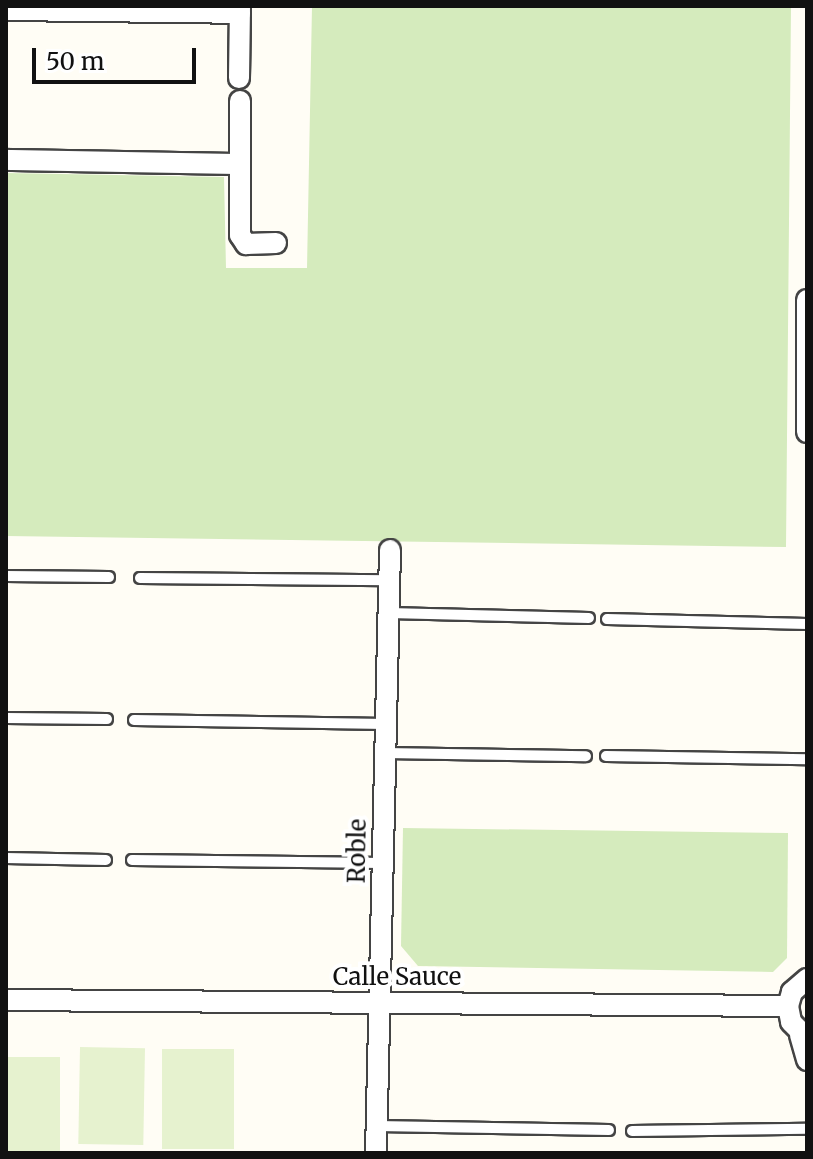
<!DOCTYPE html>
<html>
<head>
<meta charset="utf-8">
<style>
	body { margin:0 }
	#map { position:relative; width:813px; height:1159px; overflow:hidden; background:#fffdf5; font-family:Merriweather,serif }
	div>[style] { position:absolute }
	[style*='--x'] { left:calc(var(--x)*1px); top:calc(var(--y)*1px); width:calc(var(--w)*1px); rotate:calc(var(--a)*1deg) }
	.green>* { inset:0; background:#d5ebbd }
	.pitch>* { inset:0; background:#e6f2cf; transform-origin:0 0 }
	.roads { filter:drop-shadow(2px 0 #444) drop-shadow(-2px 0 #444) drop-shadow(0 2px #444) drop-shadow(0 -2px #444) }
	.lane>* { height:10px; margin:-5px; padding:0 5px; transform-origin:5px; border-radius:5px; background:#fff }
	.street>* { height:20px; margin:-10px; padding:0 10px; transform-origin:10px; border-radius:10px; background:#fff }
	span { translate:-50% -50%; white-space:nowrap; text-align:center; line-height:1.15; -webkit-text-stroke:8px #fff; paint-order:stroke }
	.street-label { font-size:24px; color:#111 }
	.frame { position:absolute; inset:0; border:8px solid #111; pointer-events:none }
	.scale { position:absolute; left:32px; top:48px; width:164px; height:36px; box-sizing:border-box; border:4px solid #111; border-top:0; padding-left:10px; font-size:24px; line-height:28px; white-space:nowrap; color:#111; -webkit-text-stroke:6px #fff; paint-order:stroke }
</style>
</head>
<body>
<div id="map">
	<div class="green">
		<div style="clip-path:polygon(312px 6px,791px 6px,786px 547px,6px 536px,6px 173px,224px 177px,226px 268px,307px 268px)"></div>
		<div style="clip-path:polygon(403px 828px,788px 833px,787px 958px,773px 972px,418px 966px,401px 946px)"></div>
	</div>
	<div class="pitch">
		<div style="left:80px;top:1047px;width:65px;height:97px;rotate:1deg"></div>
		<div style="left:162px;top:1049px;width:72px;height:100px"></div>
		<div style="left:6px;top:1057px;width:54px;height:96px"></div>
	</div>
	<div class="roads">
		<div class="lane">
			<div style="--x:6;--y:576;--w:103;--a:0.6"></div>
			<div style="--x:140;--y:578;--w:249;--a:0.5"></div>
			<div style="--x:389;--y:613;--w:200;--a:1.4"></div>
			<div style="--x:607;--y:619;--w:200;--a:1.4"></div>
			<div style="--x:6;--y:718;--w:101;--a:0.6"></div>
			<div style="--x:134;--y:720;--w:252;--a:0.9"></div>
			<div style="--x:385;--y:753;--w:201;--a:0.9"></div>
			<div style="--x:606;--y:756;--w:201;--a:0.9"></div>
			<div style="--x:6;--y:858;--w:100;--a:1.1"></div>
			<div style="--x:132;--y:860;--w:251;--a:0.7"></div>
			<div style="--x:377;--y:1126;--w:232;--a:1"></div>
			<div style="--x:632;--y:1131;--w:175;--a:-0.7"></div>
		</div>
		<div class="street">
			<div style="--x:6;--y:10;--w:234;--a:0.7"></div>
			<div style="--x:239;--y:78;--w:72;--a:-89.2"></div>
			<div style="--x:240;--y:101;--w:134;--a:90"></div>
			<div style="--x:240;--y:235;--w:11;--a:56"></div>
			<div style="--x:246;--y:244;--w:30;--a:-2"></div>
			<div style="--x:6;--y:160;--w:234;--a:1"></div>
			<div style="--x:807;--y:300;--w:132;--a:90"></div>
			<div style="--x:807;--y:979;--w:20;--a:139"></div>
			<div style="--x:792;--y:992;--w:15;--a:106"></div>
			<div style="--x:788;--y:1006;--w:16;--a:79"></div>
			<div style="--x:791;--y:1022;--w:23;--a:45"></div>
			<div style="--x:6;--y:1000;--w:782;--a:0.44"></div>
			<div style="--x:800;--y:1035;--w:26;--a:74"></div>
			<div style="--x:376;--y:1153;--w:603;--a:-88.67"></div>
		</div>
	</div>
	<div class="street-label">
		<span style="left:357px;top:851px;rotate:-89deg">Roble</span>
		<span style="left:397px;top:977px">Calle Sauce</span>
	</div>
	<div class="frame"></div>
	<div class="scale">50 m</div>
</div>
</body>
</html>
